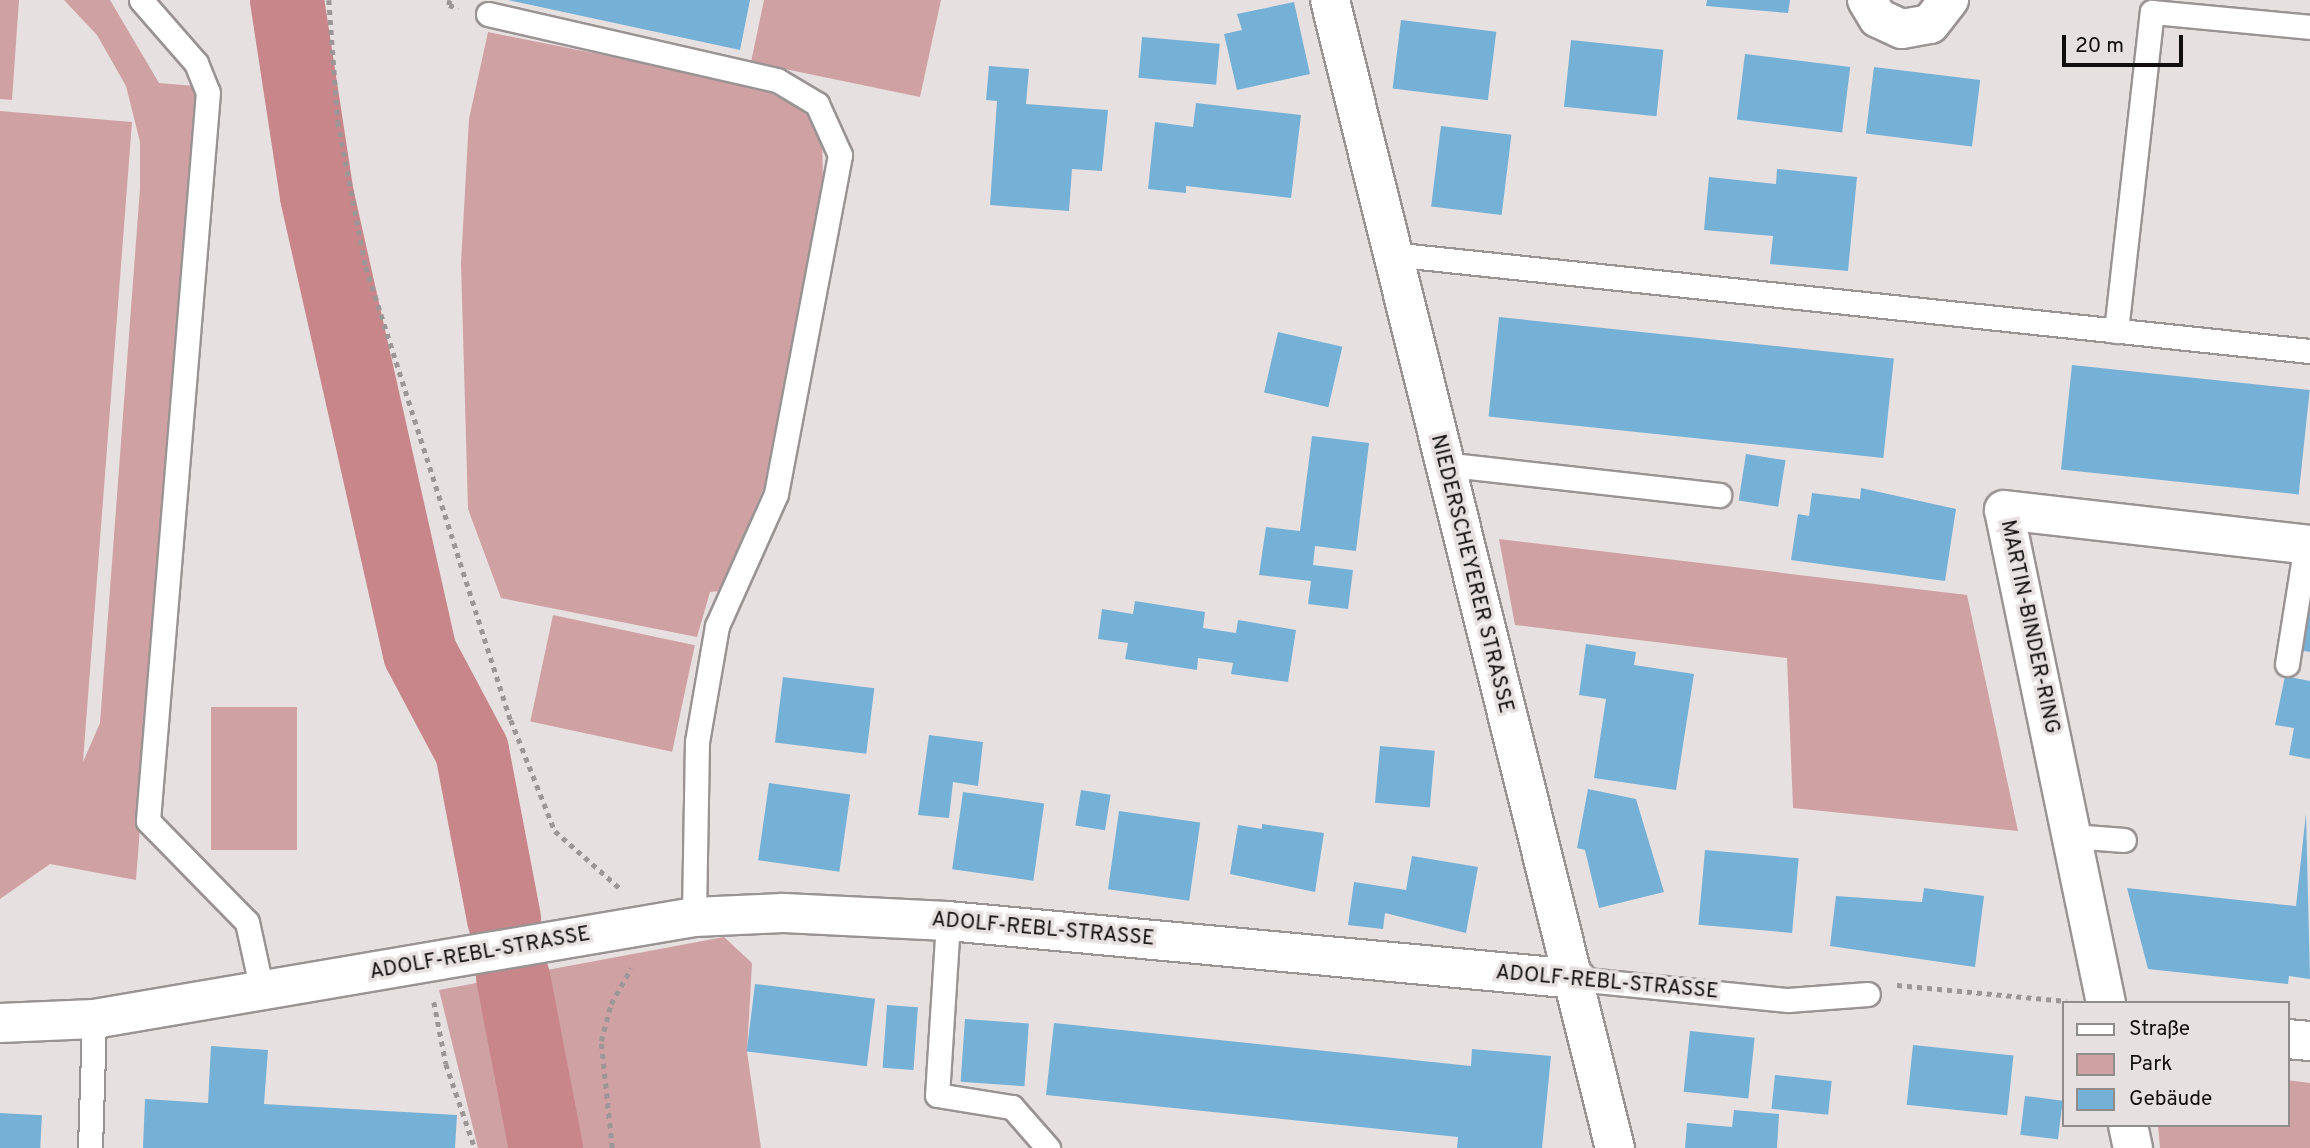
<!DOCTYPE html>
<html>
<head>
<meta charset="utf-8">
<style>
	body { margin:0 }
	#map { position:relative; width:2310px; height:1148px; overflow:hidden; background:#e7e0e0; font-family:Overpass,sans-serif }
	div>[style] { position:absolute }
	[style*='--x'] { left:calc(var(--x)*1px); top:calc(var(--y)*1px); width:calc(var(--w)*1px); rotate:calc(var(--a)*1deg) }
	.green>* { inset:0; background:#d0a1a3; transform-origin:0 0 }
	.river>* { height:74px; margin:-37px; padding:0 37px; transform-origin:37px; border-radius:37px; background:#c8868a }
	.building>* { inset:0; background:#75b0d6; transform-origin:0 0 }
	.path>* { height:4.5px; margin-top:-2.25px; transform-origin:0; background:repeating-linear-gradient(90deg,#9c9696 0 5px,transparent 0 10px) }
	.roads { filter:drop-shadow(2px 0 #9a9394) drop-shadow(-2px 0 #9a9394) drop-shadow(0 2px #9a9394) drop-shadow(0 -2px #9a9394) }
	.service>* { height:23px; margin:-11.5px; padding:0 11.5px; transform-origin:11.5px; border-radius:11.5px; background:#fff }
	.minor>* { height:38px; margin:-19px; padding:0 19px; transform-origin:19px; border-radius:19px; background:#fff }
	span { translate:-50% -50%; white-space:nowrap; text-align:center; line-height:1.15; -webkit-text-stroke:7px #e7e0e0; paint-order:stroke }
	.street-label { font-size:21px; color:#100e0e }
	.legend { position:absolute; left:2062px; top:1001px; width:228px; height:126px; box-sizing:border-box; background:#e7e0e0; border:2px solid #918c8c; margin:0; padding:9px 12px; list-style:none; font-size:21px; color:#100e0e }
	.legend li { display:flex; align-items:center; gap:14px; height:35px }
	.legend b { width:35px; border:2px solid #918c8c }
	.scale { position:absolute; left:2062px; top:35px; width:121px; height:32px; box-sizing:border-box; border:4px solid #100e0e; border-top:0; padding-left:9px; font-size:21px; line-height:24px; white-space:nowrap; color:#100e0e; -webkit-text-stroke:5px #e7e0e0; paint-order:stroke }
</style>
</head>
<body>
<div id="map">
	<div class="green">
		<div style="clip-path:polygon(0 0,19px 0,12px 100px,0 99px)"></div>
		<div style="clip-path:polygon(64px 0,110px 0,159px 83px,196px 86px,136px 880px,50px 864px,0 899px,0 111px,132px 122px,83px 762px,100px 723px,140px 188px,140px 142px,126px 86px,97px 35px)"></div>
		<div style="clip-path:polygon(764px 0,941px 0,920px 97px,751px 62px)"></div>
		<div style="clip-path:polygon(488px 32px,754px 85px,805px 110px,822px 135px,823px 180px,767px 480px,720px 591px,710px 592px,697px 637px,501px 598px,468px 509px,461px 263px,469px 119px)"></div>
		<div style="clip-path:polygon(1499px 539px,1967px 595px,2018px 831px,1793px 808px,1787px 658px,1515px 625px)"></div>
		<div style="left:553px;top:615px;width:145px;height:109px;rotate:12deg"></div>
		<div style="left:211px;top:707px;width:86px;height:143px"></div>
		<div style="clip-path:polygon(724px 937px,752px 963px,747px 1052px,761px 1148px,478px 1148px,439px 990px)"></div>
		<div style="clip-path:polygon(2287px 1080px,2310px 1083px,2310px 1148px,2160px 1148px,2158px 1125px,2287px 1125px)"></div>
	</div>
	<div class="river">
		<div style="--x:287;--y:0;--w:198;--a:81.3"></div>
		<div style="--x:317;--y:196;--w:468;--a:77.3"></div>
		<div style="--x:420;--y:653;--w:111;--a:62"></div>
		<div style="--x:472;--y:751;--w:171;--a:79.2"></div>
		<div style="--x:513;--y:977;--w:174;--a:79.1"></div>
	</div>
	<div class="building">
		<div style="clip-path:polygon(508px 0,750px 0,740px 50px)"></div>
		<div style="clip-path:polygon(1707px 0,1790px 0,1788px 13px,1706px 6px)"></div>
		<div style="clip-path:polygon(1294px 2px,1310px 74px,1237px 90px,1224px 34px,1242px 30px,1237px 14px)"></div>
		<div style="left:1401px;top:20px;width:96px;height:69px;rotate:7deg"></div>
		<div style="left:1142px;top:37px;width:78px;height:41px;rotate:5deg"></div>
		<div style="left:1571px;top:40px;width:93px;height:67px;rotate:6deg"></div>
		<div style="left:1745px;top:54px;width:106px;height:66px;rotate:7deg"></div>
		<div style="clip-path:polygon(989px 66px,1029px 69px,1026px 104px,1108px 110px,1102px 171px,1072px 169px,1069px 211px,990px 205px,997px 101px,986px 100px)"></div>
		<div style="left:1874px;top:67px;width:107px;height:67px;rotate:7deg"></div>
		<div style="clip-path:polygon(1196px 103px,1301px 115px,1291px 198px,1186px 186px,1186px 193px,1148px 189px,1155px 122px,1193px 127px)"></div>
		<div style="left:1441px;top:126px;width:71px;height:81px;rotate:7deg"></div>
		<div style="clip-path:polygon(1777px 169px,1857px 177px,1848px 271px,1770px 264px,1773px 236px,1704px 230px,1709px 177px,1776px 184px)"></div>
		<div style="left:1499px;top:317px;width:397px;height:100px;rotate:6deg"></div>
		<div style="left:1278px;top:332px;width:66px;height:62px;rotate:13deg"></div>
		<div style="left:2072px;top:365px;width:239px;height:105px;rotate:6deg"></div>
		<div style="clip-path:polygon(1312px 436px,1369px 443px,1356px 551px,1315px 546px,1313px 565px,1353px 570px,1348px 609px,1308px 604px,1311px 581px,1259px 575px,1266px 527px,1300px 531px)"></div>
		<div style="left:1746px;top:454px;width:40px;height:47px;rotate:9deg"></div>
		<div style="clip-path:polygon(1861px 488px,1956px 509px,1945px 581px,1791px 560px,1798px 514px,1809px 516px,1812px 493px,1860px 499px)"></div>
		<div style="clip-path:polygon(2309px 598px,2310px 598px,2310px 652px,2299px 650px)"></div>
		<div style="clip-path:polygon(1135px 601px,1205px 612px,1203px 628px,1236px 633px,1238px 620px,1296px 630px,1288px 682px,1231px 674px,1233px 663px,1198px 658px,1197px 670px,1125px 659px,1128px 643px,1098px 639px,1102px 609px,1133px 614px)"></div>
		<div style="clip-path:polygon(1586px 644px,1636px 652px,1634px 665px,1694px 674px,1676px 790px,1594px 778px,1606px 699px,1579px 695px)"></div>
		<div style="clip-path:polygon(2285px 676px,2310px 681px,2310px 759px,2289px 755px,2294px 728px,2275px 725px)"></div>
		<div style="left:783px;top:677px;width:92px;height:66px;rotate:7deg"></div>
		<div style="clip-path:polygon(929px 735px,983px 742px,978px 786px,953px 782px,949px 818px,918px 815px)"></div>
		<div style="left:1380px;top:746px;width:55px;height:57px;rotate:5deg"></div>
		<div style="left:769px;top:783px;width:82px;height:78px;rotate:8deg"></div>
		<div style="clip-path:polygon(1588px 789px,1636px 799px,1664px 892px,1599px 908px,1585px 850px,1577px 848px)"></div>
		<div style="left:1081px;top:790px;width:30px;height:36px;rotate:9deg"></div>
		<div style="left:963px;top:792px;width:82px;height:78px;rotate:8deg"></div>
		<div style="left:1119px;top:811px;width:82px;height:79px;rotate:8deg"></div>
		<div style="clip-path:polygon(2306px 813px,2310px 979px,2289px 976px,2288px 984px,2148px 969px,2127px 888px,2296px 906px)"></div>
		<div style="clip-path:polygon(1262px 824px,1324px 833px,1315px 892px,1230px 874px,1238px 825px,1262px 829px)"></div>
		<div style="left:1705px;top:850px;width:94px;height:75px;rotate:5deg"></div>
		<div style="clip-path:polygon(1412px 856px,1478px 867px,1466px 933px,1385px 913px,1383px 929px,1348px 925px,1354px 882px,1406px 890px)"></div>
		<div style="clip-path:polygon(1924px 888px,1984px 896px,1975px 967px,1830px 946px,1836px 896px,1922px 902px)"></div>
		<div style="left:755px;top:984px;width:121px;height:68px;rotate:7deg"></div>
		<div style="left:887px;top:1005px;width:31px;height:63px;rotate:4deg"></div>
		<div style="left:965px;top:1019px;width:64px;height:63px;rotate:4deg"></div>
		<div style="clip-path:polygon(1054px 1023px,1471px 1066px,1472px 1049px,1551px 1056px,1542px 1148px,1457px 1148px,1458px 1137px,1046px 1095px)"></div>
		<div style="left:1690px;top:1031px;width:65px;height:61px;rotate:6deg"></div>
		<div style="left:1913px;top:1045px;width:101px;height:60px;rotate:6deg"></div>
		<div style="clip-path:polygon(211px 1046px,268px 1050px,264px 1104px,457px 1115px,455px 1148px,143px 1148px,145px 1099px,208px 1103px)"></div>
		<div style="left:1775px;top:1075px;width:57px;height:34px;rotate:6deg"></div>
		<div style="left:2025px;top:1096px;width:38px;height:39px;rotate:7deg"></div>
		<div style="clip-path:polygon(1734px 1110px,1779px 1114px,1777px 1148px,1685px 1148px,1687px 1123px,1732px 1127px)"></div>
		<div style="left:0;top:1113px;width:42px;height:35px;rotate:3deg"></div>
	</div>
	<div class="path">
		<div style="--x:329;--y:0;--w:122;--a:85.8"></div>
		<div style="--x:338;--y:122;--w:148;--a:79.1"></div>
		<div style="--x:366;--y:267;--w:476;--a:72.3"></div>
		<div style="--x:511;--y:720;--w:119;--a:68.4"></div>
		<div style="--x:555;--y:831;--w:89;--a:41.4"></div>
		<div style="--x:450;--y:0;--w:5;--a:101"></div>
		<div style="--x:449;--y:5;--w:10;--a:17"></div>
		<div style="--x:1897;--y:985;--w:170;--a:5.4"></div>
		<div style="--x:434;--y:1002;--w:63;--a:79"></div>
		<div style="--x:446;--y:1064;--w:89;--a:71"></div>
		<div style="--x:612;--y:1148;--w:108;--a:-95.9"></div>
		<div style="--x:601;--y:1041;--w:38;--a:-75"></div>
		<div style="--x:611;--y:1004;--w:41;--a:-60.9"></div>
	</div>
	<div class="roads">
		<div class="service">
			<div style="--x:141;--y:0;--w:84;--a:48.9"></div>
			<div style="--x:196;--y:63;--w:31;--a:68"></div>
			<div style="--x:208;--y:92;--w:731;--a:94.71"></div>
			<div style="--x:148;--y:821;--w:141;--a:45.6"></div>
			<div style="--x:247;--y:922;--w:71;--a:77.7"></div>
			<div style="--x:488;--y:14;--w:296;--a:12.9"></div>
			<div style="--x:777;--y:80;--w:47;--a:31"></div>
			<div style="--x:817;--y:104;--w:56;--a:65.7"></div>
			<div style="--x:840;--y:155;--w:345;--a:100.7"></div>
			<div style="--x:776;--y:494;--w:145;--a:114.1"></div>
			<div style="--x:717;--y:626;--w:118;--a:99.8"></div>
			<div style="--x:697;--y:742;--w:175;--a:91"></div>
			<div style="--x:1391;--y:254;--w:924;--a:6.03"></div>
			<div style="--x:2116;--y:331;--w:321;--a:-83.6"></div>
			<div style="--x:2152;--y:12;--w:159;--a:5.4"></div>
			<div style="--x:1443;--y:464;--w:278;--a:6.4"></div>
			<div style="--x:2287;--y:664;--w:121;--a:-81"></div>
			<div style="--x:2072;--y:836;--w:52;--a:4.4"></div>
			<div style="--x:948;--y:921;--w:174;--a:93.6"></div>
			<div style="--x:937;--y:1095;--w:76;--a:9.1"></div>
			<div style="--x:1012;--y:1107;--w:55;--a:48.7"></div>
			<div style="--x:1576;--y:979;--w:213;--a:5.7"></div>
			<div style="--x:1788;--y:1000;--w:80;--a:-4.3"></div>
			<div style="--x:90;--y:1148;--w:129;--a:-88.2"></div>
		</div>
		<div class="minor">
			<div style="--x:1330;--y:0;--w:1183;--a:76.06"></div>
			<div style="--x:1867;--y:0;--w:21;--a:59"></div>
			<div style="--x:1878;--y:18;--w:26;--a:25"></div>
			<div style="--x:1902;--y:29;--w:28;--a:-10"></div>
			<div style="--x:1930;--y:24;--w:31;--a:-52"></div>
			<div style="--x:2106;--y:1003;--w:503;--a:-101.69"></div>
			<div style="--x:2004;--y:510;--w:308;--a:6.5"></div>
			<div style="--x:0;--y:1023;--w:94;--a:-2.4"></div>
			<div style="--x:94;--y:1019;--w:609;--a:-9.65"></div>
			<div style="--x:694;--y:917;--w:89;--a:-2.6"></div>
			<div style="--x:783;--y:913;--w:165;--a:2.8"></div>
			<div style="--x:948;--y:921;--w:631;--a:5.28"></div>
			<div style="--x:2287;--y:1039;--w:23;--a:5"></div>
			<div style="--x:2128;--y:1125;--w:24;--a:78"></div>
		</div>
	</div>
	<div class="street-label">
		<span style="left:1471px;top:574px;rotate:76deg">NIEDERSCHEYERER STRASSE</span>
		<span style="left:2029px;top:627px;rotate:78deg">MARTIN-BINDER-RING</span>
		<span style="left:1043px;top:930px;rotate:5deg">ADOLF-REBL-STRASSE</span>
		<span style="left:480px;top:954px;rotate:-10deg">ADOLF-REBL-STRASSE</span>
		<span style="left:1607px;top:983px;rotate:5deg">ADOLF-REBL-STRASSE</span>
	</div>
	<ul class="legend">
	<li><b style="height:9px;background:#fff"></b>Straße</li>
	<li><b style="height:19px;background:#d0a1a3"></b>Park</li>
	<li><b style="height:19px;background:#75b0d6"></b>Gebäude</li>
	</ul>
	<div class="scale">20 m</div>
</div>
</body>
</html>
